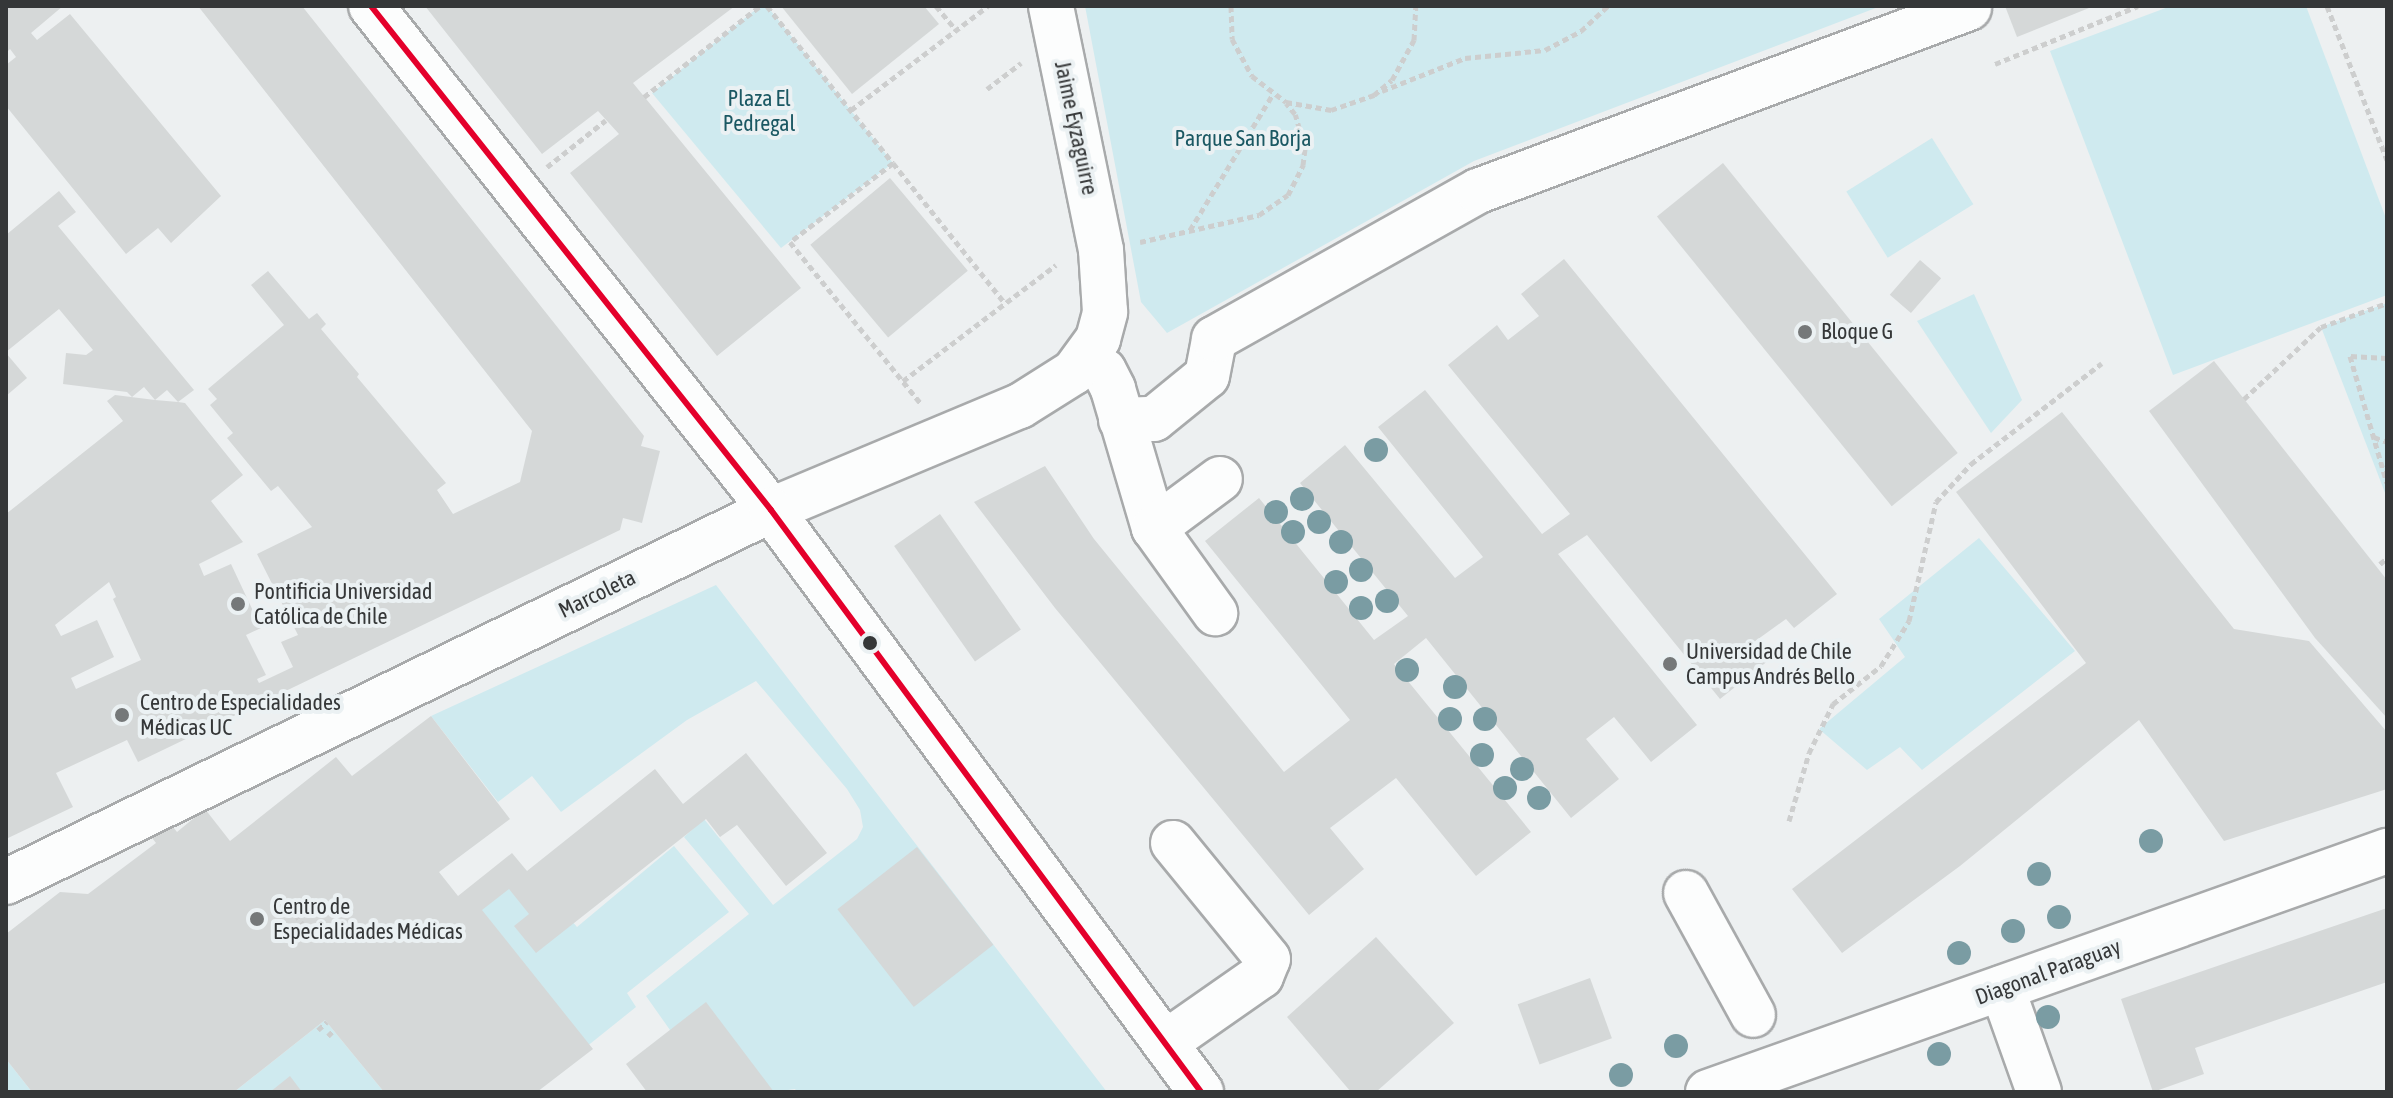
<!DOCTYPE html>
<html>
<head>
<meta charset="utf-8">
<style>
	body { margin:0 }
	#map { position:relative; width:2393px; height:1098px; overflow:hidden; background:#edf0f1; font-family:"Asap Condensed",sans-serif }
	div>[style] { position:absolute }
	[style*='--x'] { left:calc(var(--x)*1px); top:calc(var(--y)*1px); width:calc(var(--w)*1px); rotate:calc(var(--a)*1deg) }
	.green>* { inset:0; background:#cfeaef; transform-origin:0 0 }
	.building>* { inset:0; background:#d5d8d8; transform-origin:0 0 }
	.path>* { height:5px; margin-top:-2.5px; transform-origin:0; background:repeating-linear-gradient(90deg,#cdcece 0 6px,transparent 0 10px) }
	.roads { filter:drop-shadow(2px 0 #a8aaab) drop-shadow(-2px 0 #a8aaab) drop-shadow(0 2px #a8aaab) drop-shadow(0 -2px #a8aaab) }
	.minor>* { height:44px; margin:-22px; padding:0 22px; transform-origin:22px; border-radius:22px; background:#fcfdfd }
	.major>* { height:44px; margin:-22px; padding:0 22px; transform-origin:22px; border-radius:22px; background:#fcfdfd }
	.bus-1>* { height:6px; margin:-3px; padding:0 3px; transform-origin:3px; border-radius:3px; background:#e4002b }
	.trees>* { width:24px; height:24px; margin:-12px; border-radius:50%; background:#7a9ca3 }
	.dots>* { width:22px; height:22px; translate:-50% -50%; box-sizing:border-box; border:4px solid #ebf1f3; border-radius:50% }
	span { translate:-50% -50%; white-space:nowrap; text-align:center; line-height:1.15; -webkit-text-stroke:8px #ebf1f3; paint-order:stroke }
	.park-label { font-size:22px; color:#1b5863 }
	.street-label { font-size:22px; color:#353738 }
	.poi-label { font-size:22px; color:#353738 }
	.left { translate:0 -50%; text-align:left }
	.frame { position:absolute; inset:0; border:8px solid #353738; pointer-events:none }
</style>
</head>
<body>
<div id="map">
	<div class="green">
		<div style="clip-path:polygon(760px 6px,767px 6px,893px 163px,781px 248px,652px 93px)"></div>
		<div style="clip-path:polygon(1085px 6px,1881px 6px,1474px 161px,1167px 333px,1141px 302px)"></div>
		<div style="clip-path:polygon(2171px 6px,2306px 6px,2387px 221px,2387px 295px,2173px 375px,2050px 51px)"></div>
		<div style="left:1932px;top:138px;width:78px;height:101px;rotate:58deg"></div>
		<div style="clip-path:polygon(1974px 294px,2022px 400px,1991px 433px,1917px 321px)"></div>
		<div style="clip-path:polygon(2387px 303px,2387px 498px,2321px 327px)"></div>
		<div style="clip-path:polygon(1979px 538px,2075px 651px,1922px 770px,1900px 747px,1867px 770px,1819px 729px,1905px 657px,1879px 619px)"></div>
		<div style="clip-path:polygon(716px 585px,1107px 1092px,797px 1092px,795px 1089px,774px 1092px,670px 1030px,646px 996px,749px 914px,684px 837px,704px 819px,773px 905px,857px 839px,863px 827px,860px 810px,847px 789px,756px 681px,687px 720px,561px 812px,532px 776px,498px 802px,431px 716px)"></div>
		<div style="clip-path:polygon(674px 846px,729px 912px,627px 993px,636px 1007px,530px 1092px,395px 971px,529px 871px,577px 927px)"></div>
		<div style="clip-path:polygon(325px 1020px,384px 1092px,234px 1092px)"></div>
		<div style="clip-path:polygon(6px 1059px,32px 1092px,6px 1092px)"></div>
	</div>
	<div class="building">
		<div style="clip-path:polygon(6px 6px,63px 6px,31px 33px,37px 40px,70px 14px,221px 196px,171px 243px,158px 228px,126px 254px,6px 106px,6px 65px,16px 57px,10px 49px,6px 53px)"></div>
		<div style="clip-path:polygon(evenodd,198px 6px,302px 6px,644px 436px,641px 446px,660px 451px,642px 523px,623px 518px,620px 530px,138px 762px,127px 740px,56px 773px,73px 807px,6px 839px,6px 514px,123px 421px,107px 401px,115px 395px,155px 400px,144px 387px,132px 397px,127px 392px,63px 384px,66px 353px,86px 355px,93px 350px,59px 309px,6px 352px,6px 235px,59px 191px,76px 212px,58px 226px,194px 390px,178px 402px,185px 403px,243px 475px,211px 501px,243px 542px,199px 564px,204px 576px,231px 564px,261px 628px,246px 635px,266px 675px,257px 679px,259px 683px,293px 667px,281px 642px,298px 635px,257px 554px,312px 527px,278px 486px,271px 491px,227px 438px,233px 433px,210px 405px,217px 399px,208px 389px,284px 325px,251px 285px,268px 271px,309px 319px,317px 313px,326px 324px,321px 329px,359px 374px,357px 377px,446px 483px,437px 490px,453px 514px,520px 482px,532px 431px,198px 6px,167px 390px,178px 402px,155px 400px,167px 390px,198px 6px,109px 582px,116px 597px,113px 599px,141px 660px,76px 689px,71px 678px,114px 657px,97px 620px,61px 636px,55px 625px,109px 582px)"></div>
		<div style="clip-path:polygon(425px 6px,735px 6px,633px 83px,801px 288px,717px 356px,570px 173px,619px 134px,598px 111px,542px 154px)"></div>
		<div style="clip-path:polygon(781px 6px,924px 6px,939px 24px,852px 94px)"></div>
		<div style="clip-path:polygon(2005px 6px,2094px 6px,2017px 37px)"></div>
		<div style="left:1723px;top:163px;width:373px;height:85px;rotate:51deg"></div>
		<div style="left:890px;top:178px;width:121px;height:104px;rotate:50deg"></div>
		<div style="clip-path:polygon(1564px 259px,1837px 594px,1794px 628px,1786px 619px,1754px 642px,1769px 660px,1720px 699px,1587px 535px,1558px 554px,1697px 725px,1651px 762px,1614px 717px,1586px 739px,1619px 779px,1571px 818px,1426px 638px,1394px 664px,1531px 832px,1476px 876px,1396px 778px,1330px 828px,1364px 869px,1309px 915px,1055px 608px,974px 502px,1045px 466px,1094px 539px,1284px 772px,1350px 720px,1205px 541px,1259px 498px,1374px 640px,1408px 616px,1300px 483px,1345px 445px,1455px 578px,1483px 557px,1378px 427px,1425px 390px,1542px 534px,1570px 514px,1448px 365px,1497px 325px,1508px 340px,1539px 316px,1521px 294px)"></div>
		<div style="left:1920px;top:260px;width:28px;height:46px;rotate:41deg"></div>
		<div style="clip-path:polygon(6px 353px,27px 378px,6px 396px)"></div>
		<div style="clip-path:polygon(2214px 361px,2387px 580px,2387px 718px,2315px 638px,2149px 411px)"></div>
		<div style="clip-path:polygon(2062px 412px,2234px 629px,2309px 641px,2387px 732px,2387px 789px,2224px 841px,2139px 720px,1960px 866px,1842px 953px,1792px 889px,2086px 663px,1956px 492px)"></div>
		<div style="left:940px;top:514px;width:141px;height:56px;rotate:55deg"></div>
		<div style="clip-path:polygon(431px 716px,510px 819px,439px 872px,458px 896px,512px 853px,527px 871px,655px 769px,683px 804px,746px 753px,827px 853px,786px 886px,737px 825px,720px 837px,706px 819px,536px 953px,514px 926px,529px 914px,509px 889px,482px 910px,593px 1049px,537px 1092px,384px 1092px,325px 1020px,234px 1092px,32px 1092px,6px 1059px,6px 934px,60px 892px,88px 894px,156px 843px,142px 825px,161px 812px,177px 832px,205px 809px,230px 841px,336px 757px,352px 776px)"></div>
		<div style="left:917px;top:847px;width:124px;height:101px;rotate:52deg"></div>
		<div style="clip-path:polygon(2387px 908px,2387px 982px,2195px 1048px,2204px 1074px,2153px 1092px,2121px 999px)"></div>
		<div style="clip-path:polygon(1376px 937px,1454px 1023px,1376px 1092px,1351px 1092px,1287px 1017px)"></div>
		<div style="left:1590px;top:978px;width:64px;height:77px;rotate:70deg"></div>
		<div style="clip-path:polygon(706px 1002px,774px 1092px,647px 1092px,626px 1064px)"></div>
		<div style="clip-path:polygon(290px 1076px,302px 1092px,270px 1092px)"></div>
	</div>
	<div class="path">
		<div style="--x:767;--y:6;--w:201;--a:51.3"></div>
		<div style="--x:893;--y:163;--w:130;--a:142.5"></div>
		<div style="--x:790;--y:242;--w:208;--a:51"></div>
		<div style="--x:936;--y:6;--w:31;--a:50"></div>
		<div style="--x:1231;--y:6;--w:33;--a:88"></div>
		<div style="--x:1232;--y:39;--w:42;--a:61.6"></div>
		<div style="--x:1252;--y:76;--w:43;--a:37.4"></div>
		<div style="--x:1286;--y:102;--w:46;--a:10.1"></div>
		<div style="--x:1331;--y:110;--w:46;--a:-19.2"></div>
		<div style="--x:1374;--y:95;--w:23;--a:-40"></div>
		<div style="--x:1392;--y:80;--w:46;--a:-61.2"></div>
		<div style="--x:1414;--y:40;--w:34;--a:-87"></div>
		<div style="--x:2327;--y:6;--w:165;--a:68.7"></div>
		<div style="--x:1995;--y:64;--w:154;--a:-22.1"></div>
		<div style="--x:987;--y:89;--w:43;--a:-37.4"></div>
		<div style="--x:1382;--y:91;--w:89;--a:-21.7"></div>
		<div style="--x:1465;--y:58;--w:80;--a:-5.7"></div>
		<div style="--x:1545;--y:50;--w:41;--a:-27.8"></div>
		<div style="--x:1581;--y:31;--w:37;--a:-43"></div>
		<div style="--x:644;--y:97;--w:147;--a:-38.1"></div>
		<div style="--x:851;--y:110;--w:172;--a:-37.2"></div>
		<div style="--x:893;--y:163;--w:178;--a:51.4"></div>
		<div style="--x:547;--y:167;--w:75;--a:-38.5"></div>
		<div style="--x:1190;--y:230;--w:159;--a:-58.6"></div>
		<div style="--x:1140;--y:242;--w:122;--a:-12.8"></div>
		<div style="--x:1259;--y:215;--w:35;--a:-35"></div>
		<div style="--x:1288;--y:195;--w:34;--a:-63"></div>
		<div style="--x:1303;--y:165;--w:17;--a:-83"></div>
		<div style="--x:1305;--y:148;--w:35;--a:-106"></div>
		<div style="--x:1295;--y:114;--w:14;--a:-129"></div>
		<div style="--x:2387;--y:358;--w:37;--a:-177"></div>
		<div style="--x:2350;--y:356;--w:132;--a:73.8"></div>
		<div style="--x:903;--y:381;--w:192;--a:-37.2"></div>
		<div style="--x:2244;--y:399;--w:105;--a:-43.1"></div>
		<div style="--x:2321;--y:327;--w:70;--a:-20"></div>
		<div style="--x:2374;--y:437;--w:14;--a:21"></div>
		<div style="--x:2380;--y:564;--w:9;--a:-41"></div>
		<div style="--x:1789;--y:821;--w:71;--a:-73.6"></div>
		<div style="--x:1809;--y:753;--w:55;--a:-63.9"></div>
		<div style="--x:1833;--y:704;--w:61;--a:-38.4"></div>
		<div style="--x:1881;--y:666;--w:53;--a:-58.1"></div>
		<div style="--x:1909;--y:621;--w:122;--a:-77.2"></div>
		<div style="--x:1936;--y:502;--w:52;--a:-47.4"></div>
		<div style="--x:1971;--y:464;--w:165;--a:-37.6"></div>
		<div style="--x:289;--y:906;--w:26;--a:53"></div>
		<div style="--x:318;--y:1030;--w:12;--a:-42"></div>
		<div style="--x:328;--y:1036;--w:8;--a:-45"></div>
	</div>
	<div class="roads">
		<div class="minor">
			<div style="--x:1084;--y:359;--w:23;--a:31"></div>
			<div style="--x:1104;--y:371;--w:20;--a:63"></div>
			<div style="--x:1113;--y:389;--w:145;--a:73.6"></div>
			<div style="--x:1154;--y:528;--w:105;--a:54.3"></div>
			<div style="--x:1121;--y:420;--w:33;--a:-2"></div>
			<div style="--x:1154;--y:419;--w:68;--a:-39.1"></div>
			<div style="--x:1207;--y:376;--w:38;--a:-79"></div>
			<div style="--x:1214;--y:339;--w:303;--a:-29.3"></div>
			<div style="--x:1478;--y:191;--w:524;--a:-20.44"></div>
			<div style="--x:1154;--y:528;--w:82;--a:-36.6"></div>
			<div style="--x:6;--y:882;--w:851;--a:-25.93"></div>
			<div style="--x:771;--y:510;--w:270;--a:-22.7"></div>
			<div style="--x:1020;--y:406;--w:64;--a:-32.2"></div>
			<div style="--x:1074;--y:372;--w:41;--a:-54"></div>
			<div style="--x:1098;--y:339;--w:28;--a:-75"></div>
			<div style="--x:1105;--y:312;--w:62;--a:-93.7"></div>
			<div style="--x:1101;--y:250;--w:249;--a:-101.6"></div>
			<div style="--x:1686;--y:893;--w:139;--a:61.2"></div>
			<div style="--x:2002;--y:988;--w:110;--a:70.4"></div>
			<div style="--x:1165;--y:1043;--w:117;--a:-34.9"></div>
			<div style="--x:1261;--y:976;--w:18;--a:-68"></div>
			<div style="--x:1268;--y:959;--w:150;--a:-129.3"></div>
		</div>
		<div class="major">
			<div style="--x:371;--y:6;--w:643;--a:51.56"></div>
			<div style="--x:771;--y:510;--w:724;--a:53.54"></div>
			<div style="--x:1708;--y:1092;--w:721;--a:-19.54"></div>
		</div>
	</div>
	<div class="bus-1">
		<div style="--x:371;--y:6;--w:643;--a:51.56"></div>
		<div style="--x:771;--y:510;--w:724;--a:53.54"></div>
	</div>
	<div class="trees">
		<div style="left:1376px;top:450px"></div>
		<div style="left:1302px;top:499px"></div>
		<div style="left:1276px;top:512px"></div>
		<div style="left:1319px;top:522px"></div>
		<div style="left:1293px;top:532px"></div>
		<div style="left:1341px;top:542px"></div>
		<div style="left:1361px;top:570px"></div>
		<div style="left:1336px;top:582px"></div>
		<div style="left:1387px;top:601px"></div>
		<div style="left:1361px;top:608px"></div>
		<div style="left:1407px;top:670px"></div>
		<div style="left:1455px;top:687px"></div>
		<div style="left:1450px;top:719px"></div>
		<div style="left:1485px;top:719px"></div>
		<div style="left:1482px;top:755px"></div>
		<div style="left:1522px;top:769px"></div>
		<div style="left:1505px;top:788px"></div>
		<div style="left:1539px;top:798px"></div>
		<div style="left:2151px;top:841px"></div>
		<div style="left:2039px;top:874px"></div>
		<div style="left:2059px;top:917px"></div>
		<div style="left:2013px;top:931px"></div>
		<div style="left:1959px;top:953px"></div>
		<div style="left:2048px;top:1017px"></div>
		<div style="left:1676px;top:1046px"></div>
		<div style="left:1939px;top:1054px"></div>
		<div style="left:1621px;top:1075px"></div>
	</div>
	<div class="dots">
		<div style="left:1805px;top:332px;background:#757879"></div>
		<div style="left:238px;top:604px;background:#757879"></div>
		<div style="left:870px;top:643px;background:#353738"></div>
		<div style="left:1670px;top:664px;background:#757879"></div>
		<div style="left:122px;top:715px;background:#757879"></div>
		<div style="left:257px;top:919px;background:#757879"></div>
	</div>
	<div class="park-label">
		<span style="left:759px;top:111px">Plaza El<br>Pedregal</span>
		<span style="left:1243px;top:139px">Parque San Borja</span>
	</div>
	<div class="street-label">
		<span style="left:1076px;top:128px;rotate:78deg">Jaime Eyzaguirre</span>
		<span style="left:597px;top:594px;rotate:-26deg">Marcoleta</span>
		<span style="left:2048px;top:972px;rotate:-20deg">Diagonal Paraguay</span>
	</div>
	<div class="poi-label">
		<span class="left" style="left:1821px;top:332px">Bloque G</span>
		<span class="left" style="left:254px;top:604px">Pontificia Universidad<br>Católica de Chile</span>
		<span class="left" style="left:1686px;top:664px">Universidad de Chile<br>Campus Andrés Bello</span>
		<span class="left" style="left:140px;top:715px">Centro de Especialidades<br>Médicas UC</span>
		<span class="left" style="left:273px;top:919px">Centro de<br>Especialidades Médicas</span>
	</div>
	<div class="frame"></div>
</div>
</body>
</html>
